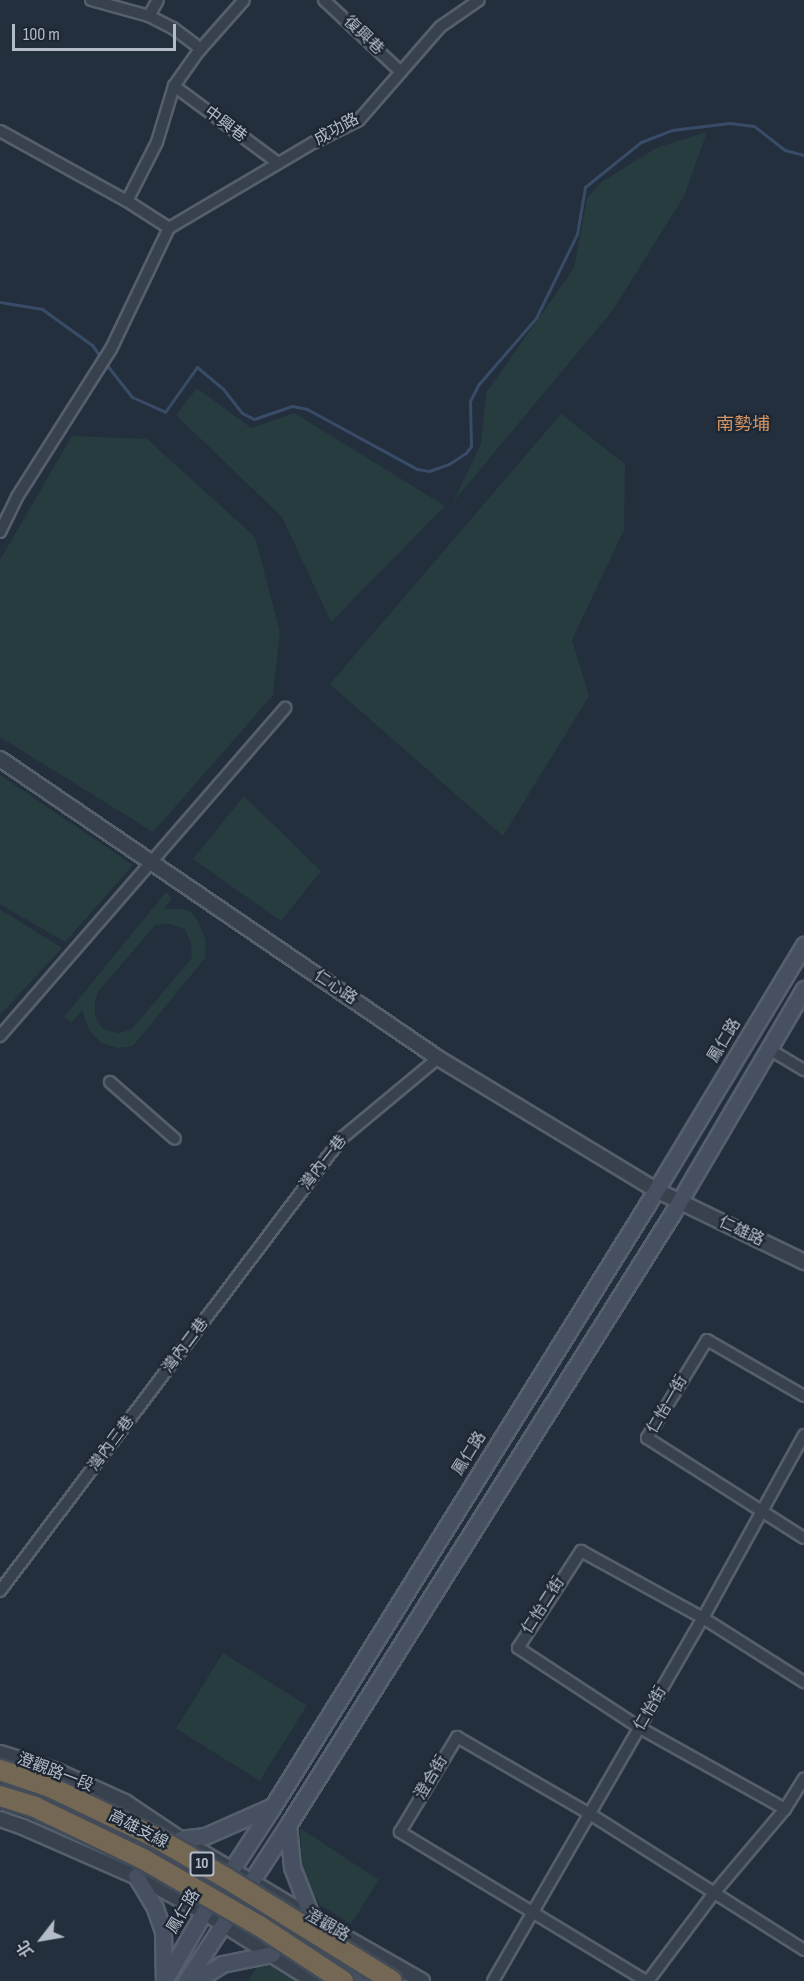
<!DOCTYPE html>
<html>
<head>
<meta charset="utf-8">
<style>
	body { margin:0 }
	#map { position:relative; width:804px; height:1981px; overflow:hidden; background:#242f3e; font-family:"Sofia Sans Condensed","Noto Sans TC",sans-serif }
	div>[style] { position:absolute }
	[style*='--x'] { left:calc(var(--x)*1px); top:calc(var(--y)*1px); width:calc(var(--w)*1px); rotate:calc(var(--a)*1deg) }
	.green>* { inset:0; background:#263c3f; transform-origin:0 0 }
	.stream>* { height:3px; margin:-1.5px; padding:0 1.5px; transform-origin:1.5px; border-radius:1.5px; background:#394c67 }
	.roads { filter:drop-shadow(2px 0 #565f6c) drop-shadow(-2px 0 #565f6c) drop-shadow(0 2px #565f6c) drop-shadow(0 -2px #565f6c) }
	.minor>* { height:10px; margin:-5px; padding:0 5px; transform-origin:5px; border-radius:5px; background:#38414e }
	.tertiary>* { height:14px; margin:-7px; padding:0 7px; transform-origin:7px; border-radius:7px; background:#38414e }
	.secondary>* { height:15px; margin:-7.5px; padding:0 7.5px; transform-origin:7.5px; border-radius:7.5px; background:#465061 }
	.bridges { filter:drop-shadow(2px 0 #434c59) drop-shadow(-2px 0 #434c59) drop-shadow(0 2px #434c59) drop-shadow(0 -2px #434c59) }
	.motorway-bridge>* { height:20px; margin:-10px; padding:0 10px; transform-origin:10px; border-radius:10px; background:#746855 }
	span { translate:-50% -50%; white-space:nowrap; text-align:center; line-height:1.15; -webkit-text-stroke:4.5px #1d2633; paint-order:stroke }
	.shield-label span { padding:2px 4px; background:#1d2633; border:2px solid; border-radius:4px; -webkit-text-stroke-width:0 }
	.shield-label { font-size:15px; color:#b4bcc9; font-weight:700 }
	.street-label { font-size:16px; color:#b4bcc9 }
	.neighbourhood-label { font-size:18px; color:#d59563 }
	.north { position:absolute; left:12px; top:1909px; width:60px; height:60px; -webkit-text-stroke:4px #1d2633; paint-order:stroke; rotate:239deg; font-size:16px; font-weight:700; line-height:24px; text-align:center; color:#b4bcc9 }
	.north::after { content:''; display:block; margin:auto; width:21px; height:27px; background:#b4bcc9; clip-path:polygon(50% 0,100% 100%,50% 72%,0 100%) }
	.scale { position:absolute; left:12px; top:24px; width:164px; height:27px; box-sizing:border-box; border:3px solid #b4bcc9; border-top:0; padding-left:8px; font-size:18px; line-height:21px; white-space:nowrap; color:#b4bcc9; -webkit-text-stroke:4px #1d2633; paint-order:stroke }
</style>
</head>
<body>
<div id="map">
	<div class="green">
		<div style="clip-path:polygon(707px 132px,684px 196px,613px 310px,453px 502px,481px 444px,486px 393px,574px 268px,587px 198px,600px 183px,656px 148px)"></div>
		<div style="clip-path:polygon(197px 388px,251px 428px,294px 413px,445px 506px,331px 622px,282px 517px,176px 415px)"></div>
		<div style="clip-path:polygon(561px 414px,625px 464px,624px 530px,572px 640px,589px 696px,503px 836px,330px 684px)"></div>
		<div style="clip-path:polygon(72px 436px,147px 439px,255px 537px,280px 632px,273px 695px,153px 832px,0 737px,0 560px)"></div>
		<div style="clip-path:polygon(0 775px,133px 865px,65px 942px,0 904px)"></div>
		<div style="clip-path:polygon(244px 796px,321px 871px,281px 921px,193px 859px)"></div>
		<div style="clip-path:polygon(evenodd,166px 892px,172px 898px,164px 909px,183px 909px,191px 912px,197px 920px,206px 940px,205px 958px,133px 1046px,118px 1048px,101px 1043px,89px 1030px,82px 1010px,71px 1023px,64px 1017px,166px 892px,170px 924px,185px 929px,191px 943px,192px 958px,131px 1030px,118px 1033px,103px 1029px,95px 1016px,95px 1001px,98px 992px,155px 925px,170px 924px)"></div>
		<div style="clip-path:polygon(0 909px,62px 948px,0 1015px)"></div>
		<div style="left:223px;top:1653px;width:99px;height:89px;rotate:32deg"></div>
		<div style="clip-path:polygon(300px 1828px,379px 1880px,351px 1924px,320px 1905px,302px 1874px)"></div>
		<div style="clip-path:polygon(270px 1959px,304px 1981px,248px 1981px,260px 1962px)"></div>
	</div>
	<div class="stream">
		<div style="--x:0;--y:302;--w:43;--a:9.5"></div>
		<div style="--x:42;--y:309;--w:62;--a:35.8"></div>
		<div style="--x:92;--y:345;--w:17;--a:54"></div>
		<div style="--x:106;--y:364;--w:42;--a:51.8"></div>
		<div style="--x:132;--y:397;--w:36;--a:24"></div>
		<div style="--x:165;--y:412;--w:55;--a:-54.6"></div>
		<div style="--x:197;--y:367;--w:35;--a:40"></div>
		<div style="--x:224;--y:390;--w:29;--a:52"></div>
		<div style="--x:242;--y:413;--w:13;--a:27"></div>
		<div style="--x:254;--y:419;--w:40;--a:-18.9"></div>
		<div style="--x:292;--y:406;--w:15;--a:11"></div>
		<div style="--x:307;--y:409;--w:125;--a:28.6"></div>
		<div style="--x:417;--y:469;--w:12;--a:9"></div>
		<div style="--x:429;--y:471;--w:21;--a:-19"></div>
		<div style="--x:449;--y:464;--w:20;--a:-33"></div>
		<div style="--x:466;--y:453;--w:9;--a:-54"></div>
		<div style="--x:471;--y:446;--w:45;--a:-91.3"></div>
		<div style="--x:470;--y:401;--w:18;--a:-63"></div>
		<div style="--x:478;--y:385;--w:89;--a:-49.1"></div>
		<div style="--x:536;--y:318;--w:93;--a:-64"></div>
		<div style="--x:577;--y:234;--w:48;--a:-80.3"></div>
		<div style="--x:585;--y:187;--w:72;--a:-38.8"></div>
		<div style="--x:641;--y:142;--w:33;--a:-21"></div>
		<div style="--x:672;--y:130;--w:58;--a:-6.9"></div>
		<div style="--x:730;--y:123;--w:24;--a:7"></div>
		<div style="--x:754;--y:126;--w:39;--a:38"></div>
		<div style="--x:785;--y:150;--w:20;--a:15"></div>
	</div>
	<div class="roads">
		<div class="minor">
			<div style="--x:91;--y:0;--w:60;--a:15.4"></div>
			<div style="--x:149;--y:16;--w:27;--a:27"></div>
			<div style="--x:173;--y:28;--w:35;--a:37"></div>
			<div style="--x:324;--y:0;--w:105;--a:43.1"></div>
			<div style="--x:149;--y:16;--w:18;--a:-61"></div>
			<div style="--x:174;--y:86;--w:129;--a:36.5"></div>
			<div style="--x:0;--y:131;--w:145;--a:28.9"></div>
			<div style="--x:127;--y:201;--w:50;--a:32.7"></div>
			<div style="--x:127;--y:201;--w:66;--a:-63"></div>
			<div style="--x:157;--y:142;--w:59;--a:-73.1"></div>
			<div style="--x:174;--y:86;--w:42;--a:-54.8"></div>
			<div style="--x:198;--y:52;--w:69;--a:-48.5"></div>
			<div style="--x:0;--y:532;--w:39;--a:-64"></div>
			<div style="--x:17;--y:497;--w:175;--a:-57.6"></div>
			<div style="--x:111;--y:349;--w:134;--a:-64.4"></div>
			<div style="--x:169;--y:228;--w:167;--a:-30.6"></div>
			<div style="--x:313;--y:143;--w:51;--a:-26.6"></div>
			<div style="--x:359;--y:120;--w:123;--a:-48.9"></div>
			<div style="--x:440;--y:27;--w:47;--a:-34.7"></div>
			<div style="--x:0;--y:1036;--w:435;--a:-49"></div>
			<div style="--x:769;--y:1049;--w:41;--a:31"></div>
			<div style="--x:110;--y:1082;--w:86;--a:41.2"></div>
			<div style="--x:804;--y:1396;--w:112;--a:-150"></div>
			<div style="--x:707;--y:1340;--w:115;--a:121.5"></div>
			<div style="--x:647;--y:1438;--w:186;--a:32.5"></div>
			<div style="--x:0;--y:1591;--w:568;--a:-52.95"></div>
			<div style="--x:342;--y:1138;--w:125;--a:-39.8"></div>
			<div style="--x:785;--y:1809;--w:166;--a:-150.8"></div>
			<div style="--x:640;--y:1728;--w:146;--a:-146.7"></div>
			<div style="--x:518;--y:1648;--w:116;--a:-57"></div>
			<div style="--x:581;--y:1551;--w:139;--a:28.8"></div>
			<div style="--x:703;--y:1618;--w:120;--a:32.4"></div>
			<div style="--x:493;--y:1981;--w:419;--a:-60"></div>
			<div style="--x:703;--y:1618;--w:209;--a:-61.1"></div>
			<div style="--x:646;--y:1981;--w:288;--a:-148.8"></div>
			<div style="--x:400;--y:1832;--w:111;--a:-59"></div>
			<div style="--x:457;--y:1737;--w:154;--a:30.1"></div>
			<div style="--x:590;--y:1814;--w:254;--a:32.4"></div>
			<div style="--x:648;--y:1981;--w:110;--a:-53.1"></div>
			<div style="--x:714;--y:1893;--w:110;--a:-49.8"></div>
			<div style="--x:785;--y:1809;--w:36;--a:-58"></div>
		</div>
		<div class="tertiary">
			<div style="--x:0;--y:759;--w:530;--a:34.32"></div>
			<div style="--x:438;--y:1058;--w:255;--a:31.2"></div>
			<div style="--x:656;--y:1190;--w:165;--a:25.9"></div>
			<div style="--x:0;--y:1753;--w:60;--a:17.5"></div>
			<div style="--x:57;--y:1771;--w:75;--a:24.5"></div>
			<div style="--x:125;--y:1802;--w:66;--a:33.9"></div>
			<div style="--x:180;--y:1839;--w:154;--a:30.9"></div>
			<div style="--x:312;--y:1918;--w:127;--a:29.8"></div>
			<div style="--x:0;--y:1819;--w:24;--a:19"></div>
			<div style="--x:23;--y:1827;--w:137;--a:23.7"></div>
			<div style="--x:148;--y:1882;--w:64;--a:28.2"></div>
			<div style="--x:204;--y:1912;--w:129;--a:32.3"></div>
		</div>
		<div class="secondary">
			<div style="--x:6;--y:1800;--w:21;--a:-19"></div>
			<div style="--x:26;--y:1793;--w:84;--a:23.8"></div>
			<div style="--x:103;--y:1827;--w:132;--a:27.5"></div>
			<div style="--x:220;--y:1888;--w:8;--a:14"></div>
			<div style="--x:288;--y:1825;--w:42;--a:84.6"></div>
			<div style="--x:292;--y:1867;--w:55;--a:68.6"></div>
			<div style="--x:180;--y:1839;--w:25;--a:-7"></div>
			<div style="--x:205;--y:1836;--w:74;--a:-23.8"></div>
			<div style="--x:136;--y:1876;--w:37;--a:59"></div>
			<div style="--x:155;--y:1908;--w:24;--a:71"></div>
			<div style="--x:163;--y:1931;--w:50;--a:88.9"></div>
			<div style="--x:231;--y:1898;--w:8;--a:14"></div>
			<div style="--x:239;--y:1900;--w:151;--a:32.5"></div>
			<div style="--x:164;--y:1981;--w:80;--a:-59.9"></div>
			<div style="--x:204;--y:1912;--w:126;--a:-56.9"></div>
			<div style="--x:273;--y:1806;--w:708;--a:-58.11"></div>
			<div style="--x:647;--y:1205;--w:304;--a:-58.9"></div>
			<div style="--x:186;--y:1981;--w:186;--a:-56.8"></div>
			<div style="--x:288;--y:1825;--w:722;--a:-57.85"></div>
			<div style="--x:672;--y:1214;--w:261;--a:-59.6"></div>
			<div style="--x:195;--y:1981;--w:32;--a:-32"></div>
			<div style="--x:222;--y:1964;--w:51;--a:-11.3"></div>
		</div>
	</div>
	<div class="bridges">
		<div class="motorway-bridge">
			<div style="--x:0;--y:1770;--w:53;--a:18.8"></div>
			<div style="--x:50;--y:1787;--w:116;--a:25.5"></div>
			<div style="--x:155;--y:1837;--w:82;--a:30"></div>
			<div style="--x:226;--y:1878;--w:195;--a:31.8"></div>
			<div style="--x:0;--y:1796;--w:37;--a:17"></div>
			<div style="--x:35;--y:1807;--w:120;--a:25.7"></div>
			<div style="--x:143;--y:1859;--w:133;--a:29.9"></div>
			<div style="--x:258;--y:1925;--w:102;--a:33.4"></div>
		</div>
	</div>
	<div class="shield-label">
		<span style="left:202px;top:1864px">10</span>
	</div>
	<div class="street-label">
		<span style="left:363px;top:36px;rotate:43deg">復興巷</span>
		<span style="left:225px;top:125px;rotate:37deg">中興巷</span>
		<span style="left:337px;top:130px;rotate:-29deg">成功路</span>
		<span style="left:335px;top:988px;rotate:34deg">仁心路</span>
		<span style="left:725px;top:1041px;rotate:-59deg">鳳仁路</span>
		<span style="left:324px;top:1163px;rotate:-52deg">灣內一巷</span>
		<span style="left:741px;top:1232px;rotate:25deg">仁雄路</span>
		<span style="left:186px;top:1346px;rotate:-53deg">灣內二巷</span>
		<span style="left:668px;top:1405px;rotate:-60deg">仁怡一街</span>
		<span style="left:112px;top:1444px;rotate:-53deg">灣內三巷</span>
		<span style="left:470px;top:1454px;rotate:-58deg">鳳仁路</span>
		<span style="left:544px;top:1606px;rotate:-57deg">仁怡二街</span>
		<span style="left:651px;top:1709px;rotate:-60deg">仁怡街</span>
		<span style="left:55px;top:1773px;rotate:21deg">澄觀路一段</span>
		<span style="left:432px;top:1778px;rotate:-59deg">澄合街</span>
		<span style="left:138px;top:1830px;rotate:27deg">高雄支線</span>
		<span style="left:184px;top:1912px;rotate:-59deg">鳳仁路</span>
		<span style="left:327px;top:1926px;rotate:30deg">澄觀路</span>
	</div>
	<div class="neighbourhood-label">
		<span style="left:743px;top:425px">南勢埔</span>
	</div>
	<div class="north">北</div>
	<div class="scale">100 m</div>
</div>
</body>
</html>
